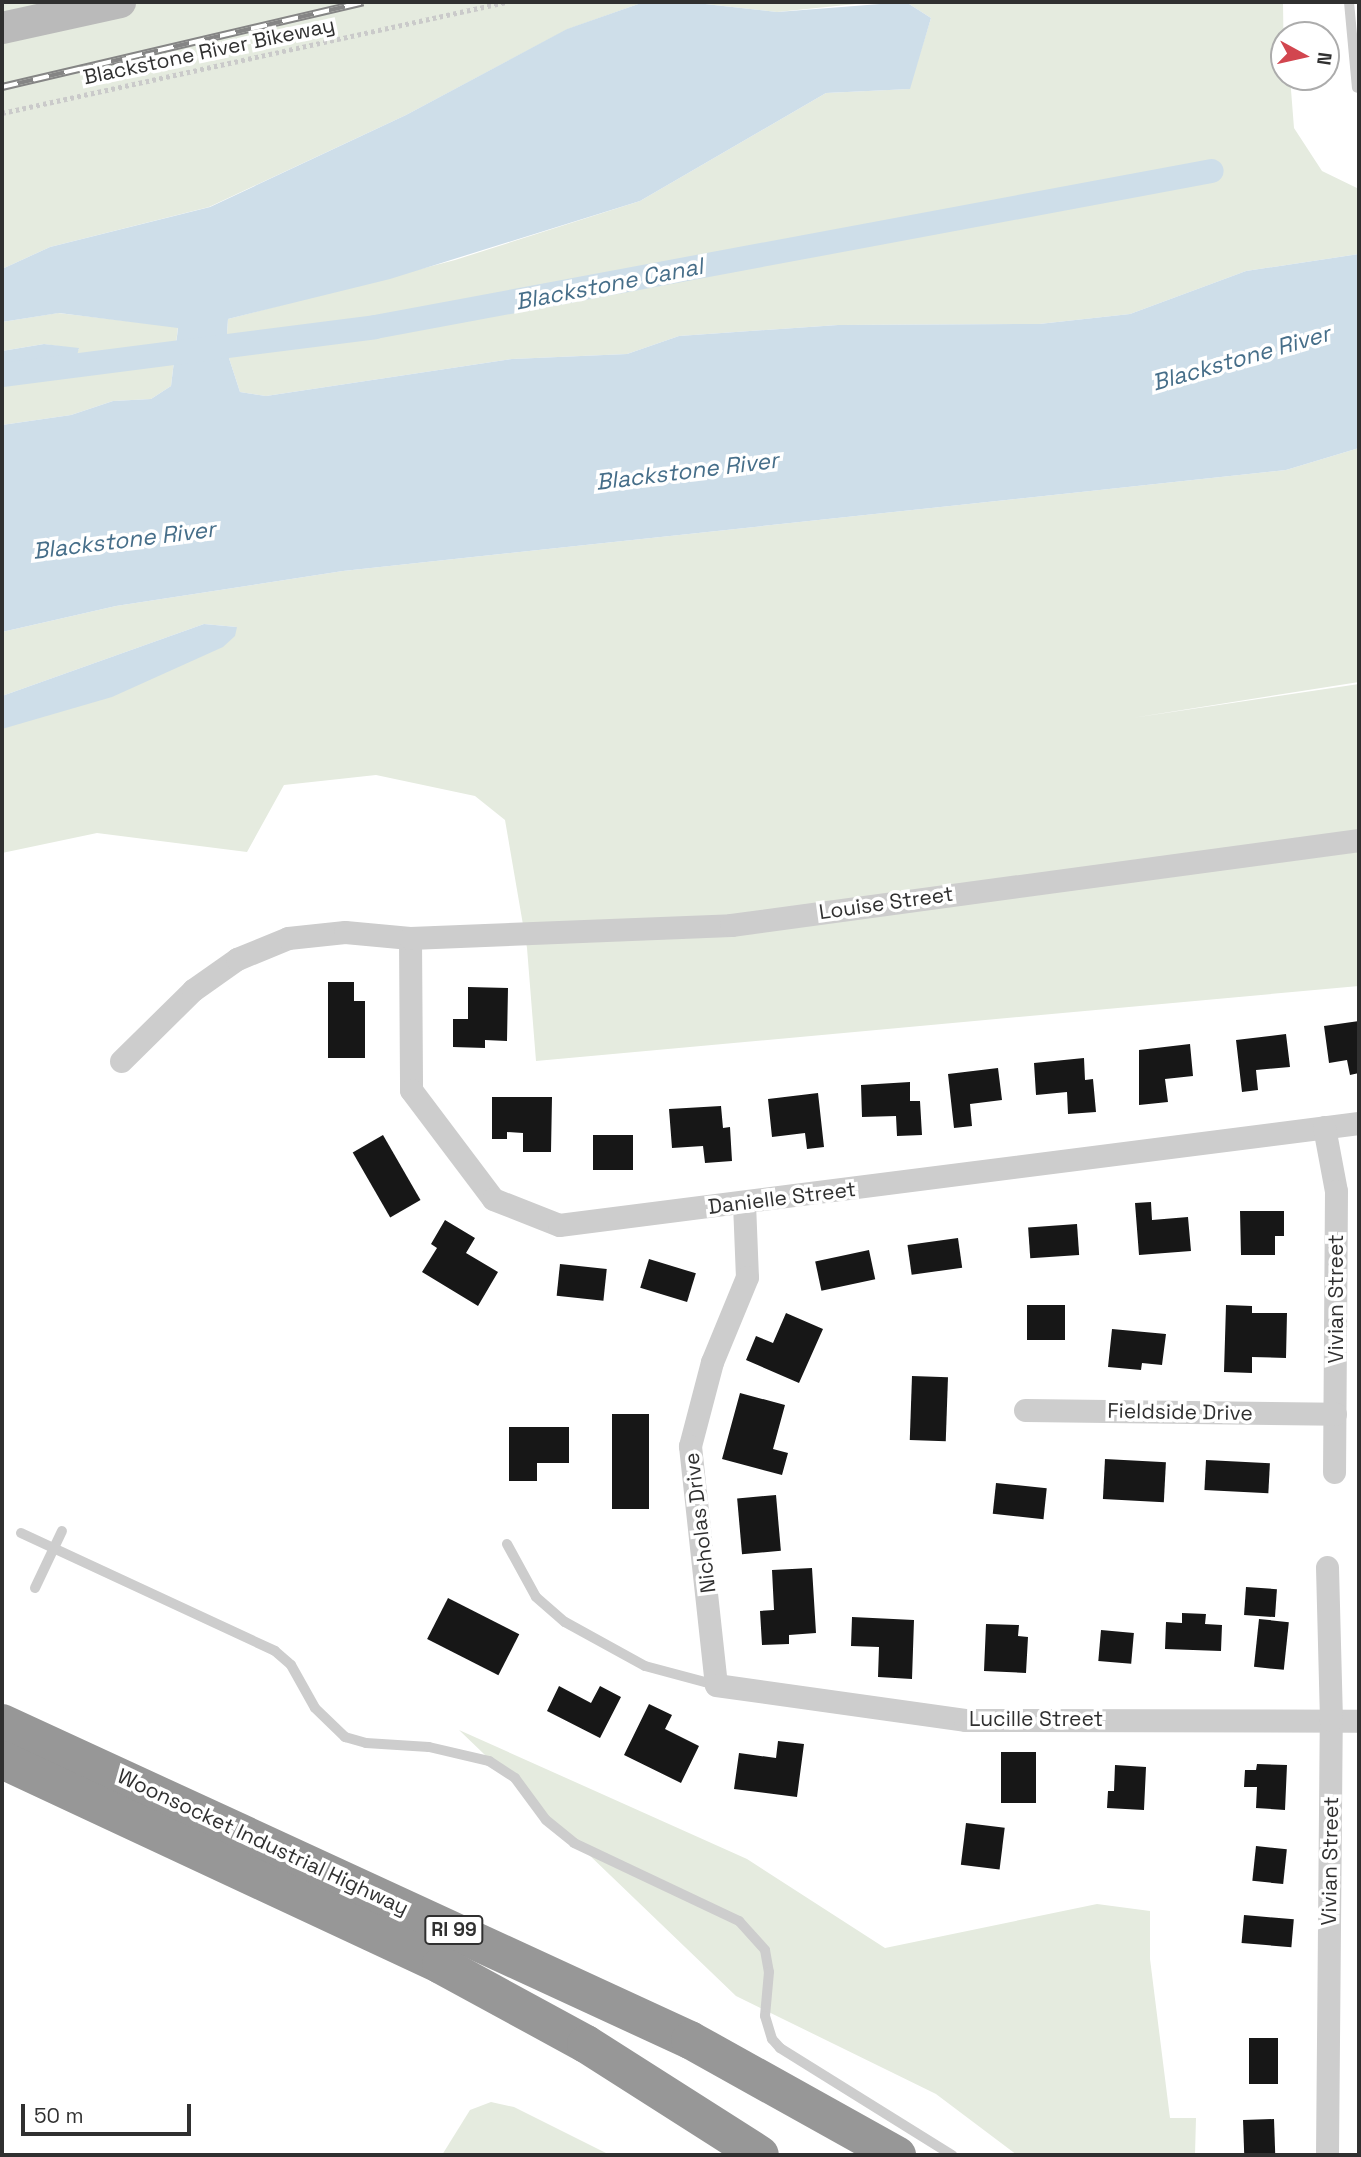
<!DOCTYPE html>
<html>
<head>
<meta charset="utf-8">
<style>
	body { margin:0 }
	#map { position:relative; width:1361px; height:2157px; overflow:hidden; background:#fff; font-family:"Space Grotesk",sans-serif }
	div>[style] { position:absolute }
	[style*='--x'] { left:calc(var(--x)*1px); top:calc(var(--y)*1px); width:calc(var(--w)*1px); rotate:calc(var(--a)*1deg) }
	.green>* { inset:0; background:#e5ebdf }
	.water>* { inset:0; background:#cedee9 }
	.canal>* { height:24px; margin:-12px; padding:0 12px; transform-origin:12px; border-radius:12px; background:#cedee9 }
	.building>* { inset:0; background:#171717; transform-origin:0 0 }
	.path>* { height:4.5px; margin-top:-2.25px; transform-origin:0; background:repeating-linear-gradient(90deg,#cacaca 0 3.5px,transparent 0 7px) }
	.lane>* { height:10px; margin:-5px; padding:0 5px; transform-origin:5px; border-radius:5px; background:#cdcdcd }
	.street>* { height:23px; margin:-11.5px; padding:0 11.5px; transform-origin:11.5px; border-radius:11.5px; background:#cdcdcd }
	.secondary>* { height:32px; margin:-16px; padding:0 16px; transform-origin:16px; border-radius:16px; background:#bababa }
	.highway>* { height:38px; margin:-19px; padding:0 19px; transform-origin:19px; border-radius:19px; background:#979797 }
	.rail>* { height:8px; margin-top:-4px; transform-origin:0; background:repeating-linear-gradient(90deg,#fff 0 16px,#858585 0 32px); box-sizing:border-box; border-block:2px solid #858585 }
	span { translate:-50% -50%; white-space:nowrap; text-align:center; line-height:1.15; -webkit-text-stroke:7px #fff; paint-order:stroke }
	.shield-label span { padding:2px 5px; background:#fff; border:2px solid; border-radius:5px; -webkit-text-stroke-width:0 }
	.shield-label { font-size:19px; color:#303030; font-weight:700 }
	.street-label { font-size:21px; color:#303030 }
	.water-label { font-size:23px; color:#466e89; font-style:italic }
	.frame { position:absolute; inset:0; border:4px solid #303030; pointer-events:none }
	.north { position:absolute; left:1270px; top:21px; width:70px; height:70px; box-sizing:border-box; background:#fff; border:2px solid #acacac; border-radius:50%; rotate:98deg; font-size:19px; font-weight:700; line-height:28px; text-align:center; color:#303030 }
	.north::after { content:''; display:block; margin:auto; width:24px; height:32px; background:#d2464f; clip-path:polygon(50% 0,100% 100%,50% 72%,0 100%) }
	.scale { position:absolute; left:21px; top:2104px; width:170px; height:32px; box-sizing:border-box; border:4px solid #303030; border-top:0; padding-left:9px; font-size:21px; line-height:24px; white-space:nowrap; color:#303030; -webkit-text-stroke:5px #fff; paint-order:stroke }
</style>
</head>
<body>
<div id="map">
	<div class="green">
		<div style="clip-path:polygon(2px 2px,686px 2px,644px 2px,568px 29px,406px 115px,209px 207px,50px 247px,2px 269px)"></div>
		<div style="clip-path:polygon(687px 2px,876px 2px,777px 12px)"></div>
		<div style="clip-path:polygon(906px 2px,1283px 2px,1284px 77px,1290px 77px,1294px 128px,1322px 171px,1359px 189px,1359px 254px,1246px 271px,1130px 314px,1039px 324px,838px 325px,679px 336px,627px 354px,512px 359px,266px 396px,240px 392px,226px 349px,228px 319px,455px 260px,640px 201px,826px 93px,909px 89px,931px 18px)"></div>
		<div style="clip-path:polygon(58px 313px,178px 327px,171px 386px,151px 399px,113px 401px,71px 415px,2px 425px,2px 383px,54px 376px,79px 349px,44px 344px,2px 351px,2px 322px)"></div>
		<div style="clip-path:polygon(1359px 448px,1359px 682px,1132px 718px,1359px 684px,1359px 986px,536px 1061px,527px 948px,505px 820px,475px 796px,376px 775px,284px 785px,247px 852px,97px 833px,2px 853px,2px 729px,237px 627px,204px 624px,2px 696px,2px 632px,116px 606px,343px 571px,1286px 470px)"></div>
		<div style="clip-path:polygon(459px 1730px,747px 1859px,885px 1948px,1097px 1904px,1150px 1911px,1150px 1959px,1170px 2118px,1196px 2118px,1195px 2155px,1017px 2155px,936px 2094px,736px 1996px)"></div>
		<div style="clip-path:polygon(491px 2102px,514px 2107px,610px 2155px,442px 2155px,470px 2110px)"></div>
	</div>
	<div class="water">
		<div style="clip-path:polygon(644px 2px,687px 2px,777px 12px,906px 2px,931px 18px,910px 89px,826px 93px,640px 201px,390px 279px,228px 319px,226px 349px,240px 392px,266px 396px,512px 359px,627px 354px,679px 336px,838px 325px,1039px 324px,1130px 314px,1246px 271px,1359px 254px,1359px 448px,1286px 470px,343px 571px,116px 606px,2px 632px,2px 425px,71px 415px,113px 401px,151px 399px,171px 386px,178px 328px,59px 313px,2px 322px,2px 269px,50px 247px,210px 207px,406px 115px,567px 29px)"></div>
		<div style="clip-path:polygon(44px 344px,79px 348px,75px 363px,54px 376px,2px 383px,2px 351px)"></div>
		<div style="clip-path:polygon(204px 624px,237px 627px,235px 636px,223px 647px,112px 697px,2px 729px,2px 696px)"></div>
	</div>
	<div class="canal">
		<div style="--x:2;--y:375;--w:376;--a:-7.3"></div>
		<div style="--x:375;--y:327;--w:851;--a:-10.56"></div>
	</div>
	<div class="building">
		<div style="clip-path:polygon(328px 982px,354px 982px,354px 1001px,365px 1001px,365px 1058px,328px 1058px)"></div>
		<div style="clip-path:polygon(468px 987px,508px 988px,507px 1041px,485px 1040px,485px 1048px,453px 1047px,453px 1019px,468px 1019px)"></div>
		<div style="clip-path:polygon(1359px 1021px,1359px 1073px,1350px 1075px,1347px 1060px,1329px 1063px,1324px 1026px)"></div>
		<div style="clip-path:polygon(1286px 1034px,1290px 1067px,1256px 1070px,1258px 1090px,1242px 1092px,1236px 1040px)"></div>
		<div style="clip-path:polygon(1190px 1044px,1193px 1076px,1165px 1079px,1168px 1102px,1139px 1105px,1139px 1050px)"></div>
		<div style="clip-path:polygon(1084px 1058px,1085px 1080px,1093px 1079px,1096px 1112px,1068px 1114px,1067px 1092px,1036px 1095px,1034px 1063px)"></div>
		<div style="clip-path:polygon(998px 1068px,1002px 1100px,970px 1104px,972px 1126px,954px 1128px,948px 1074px)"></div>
		<div style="clip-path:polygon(910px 1082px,910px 1101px,920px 1101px,922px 1135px,897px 1136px,896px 1116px,862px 1117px,861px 1085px)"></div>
		<div style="clip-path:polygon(818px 1093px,824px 1147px,807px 1149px,805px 1133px,772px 1137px,768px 1099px)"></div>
		<div style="clip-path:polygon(492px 1097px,552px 1097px,551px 1152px,523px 1152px,523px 1133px,507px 1132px,507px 1139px,492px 1139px)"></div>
		<div style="clip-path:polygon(721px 1106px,723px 1128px,730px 1127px,732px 1161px,705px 1163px,703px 1146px,672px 1148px,669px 1109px)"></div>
		<div style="left:383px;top:1135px;width:75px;height:35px;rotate:60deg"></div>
		<div style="left:593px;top:1135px;width:40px;height:35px"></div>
		<div style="clip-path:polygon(1151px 1202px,1152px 1220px,1188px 1217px,1191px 1251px,1139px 1255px,1135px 1203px)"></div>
		<div style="clip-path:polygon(1240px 1211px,1284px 1211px,1284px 1236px,1275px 1236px,1275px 1255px,1241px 1255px)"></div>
		<div style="clip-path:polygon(445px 1220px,475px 1238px,466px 1253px,498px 1272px,478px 1306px,422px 1272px,437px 1248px,431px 1244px)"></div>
		<div style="left:1077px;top:1224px;width:31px;height:49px;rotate:86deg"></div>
		<div style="left:958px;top:1238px;width:30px;height:51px;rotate:82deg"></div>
		<div style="left:869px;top:1250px;width:30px;height:55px;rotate:78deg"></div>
		<div style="left:649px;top:1259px;width:49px;height:30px;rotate:17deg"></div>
		<div style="left:560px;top:1264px;width:47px;height:32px;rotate:6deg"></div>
		<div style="left:1027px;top:1305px;width:38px;height:35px"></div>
		<div style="clip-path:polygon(1226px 1305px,1252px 1306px,1252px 1313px,1287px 1313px,1286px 1358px,1252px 1357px,1252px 1373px,1224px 1372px)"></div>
		<div style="clip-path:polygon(786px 1313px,823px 1329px,799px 1383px,746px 1360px,756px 1336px,773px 1343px)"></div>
		<div style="clip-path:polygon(1112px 1329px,1166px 1334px,1162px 1365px,1142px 1363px,1141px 1370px,1108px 1367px)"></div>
		<div style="left:912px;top:1376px;width:36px;height:64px;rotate:2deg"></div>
		<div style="clip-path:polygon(740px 1393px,785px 1405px,773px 1449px,788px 1453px,782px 1475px,722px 1459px)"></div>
		<div style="left:612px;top:1414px;width:37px;height:95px"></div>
		<div style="clip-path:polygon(509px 1427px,569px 1427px,569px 1463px,537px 1463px,537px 1481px,509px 1481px)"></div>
		<div style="left:1105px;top:1459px;width:61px;height:40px;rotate:3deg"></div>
		<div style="left:1206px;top:1460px;width:64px;height:30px;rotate:3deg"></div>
		<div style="left:996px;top:1483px;width:51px;height:31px;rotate:6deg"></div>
		<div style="left:776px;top:1495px;width:56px;height:39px;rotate:85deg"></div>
		<div style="clip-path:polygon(812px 1568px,816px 1633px,789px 1635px,789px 1644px,762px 1645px,760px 1611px,774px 1610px,772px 1570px)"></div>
		<div style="left:1246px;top:1587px;width:31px;height:28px;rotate:4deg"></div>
		<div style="left:448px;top:1598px;width:80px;height:46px;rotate:27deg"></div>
		<div style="clip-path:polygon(1182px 1613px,1206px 1614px,1205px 1624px,1222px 1625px,1221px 1651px,1165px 1649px,1166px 1622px,1182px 1623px)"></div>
		<div style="clip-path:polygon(852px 1617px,914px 1620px,912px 1679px,878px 1677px,879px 1647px,851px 1646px)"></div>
		<div style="left:1259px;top:1619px;width:30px;height:48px;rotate:6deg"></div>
		<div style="clip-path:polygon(986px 1624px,1019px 1625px,1018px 1636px,1028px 1637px,1026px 1673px,984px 1671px)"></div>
		<div style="left:1101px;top:1630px;width:33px;height:31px;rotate:5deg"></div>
		<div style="clip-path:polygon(559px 1686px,591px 1703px,600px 1686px,621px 1697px,600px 1738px,547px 1711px)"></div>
		<div style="clip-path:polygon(649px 1704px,672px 1715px,665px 1729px,699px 1746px,681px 1783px,624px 1755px)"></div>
		<div style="clip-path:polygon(778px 1741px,804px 1744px,797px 1797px,734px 1789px,739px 1753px,776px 1758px)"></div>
		<div style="left:1001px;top:1752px;width:35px;height:51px"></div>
		<div style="clip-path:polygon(1257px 1764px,1287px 1765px,1285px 1810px,1256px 1808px,1257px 1787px,1244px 1787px,1245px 1770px,1256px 1770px)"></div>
		<div style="clip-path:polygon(1115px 1765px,1146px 1767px,1144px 1810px,1107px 1808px,1108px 1791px,1114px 1791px)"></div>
		<div style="left:966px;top:1823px;width:39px;height:42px;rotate:7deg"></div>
		<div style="left:1256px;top:1846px;width:31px;height:35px;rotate:6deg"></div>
		<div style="left:1244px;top:1915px;width:50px;height:28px;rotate:5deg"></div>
		<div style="left:1249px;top:2038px;width:29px;height:46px"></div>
		<div style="left:1274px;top:2119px;width:36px;height:31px;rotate:88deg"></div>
	</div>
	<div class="path">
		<div style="--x:2;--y:113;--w:516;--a:-12.42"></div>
	</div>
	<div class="lane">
		<div style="--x:1349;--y:2;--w:86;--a:84.7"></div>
		<div style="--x:21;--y:1533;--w:280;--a:24.9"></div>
		<div style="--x:275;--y:1651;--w:21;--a:41"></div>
		<div style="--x:291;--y:1665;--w:49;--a:60.8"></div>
		<div style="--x:315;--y:1708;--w:42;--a:44"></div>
		<div style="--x:345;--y:1737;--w:22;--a:16"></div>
		<div style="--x:366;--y:1743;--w:63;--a:3.6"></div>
		<div style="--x:429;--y:1747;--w:62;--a:13.1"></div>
		<div style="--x:489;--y:1761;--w:31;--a:33"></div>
		<div style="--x:515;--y:1778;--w:52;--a:53.6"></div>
		<div style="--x:546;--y:1820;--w:36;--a:39"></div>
		<div style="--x:574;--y:1843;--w:183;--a:25.3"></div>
		<div style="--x:739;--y:1921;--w:39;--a:48"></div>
		<div style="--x:765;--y:1950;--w:22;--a:80"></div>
		<div style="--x:769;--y:1972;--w:44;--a:95.2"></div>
		<div style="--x:765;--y:2016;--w:24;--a:73"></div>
		<div style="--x:772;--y:2039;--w:12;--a:48"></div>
		<div style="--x:780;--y:2048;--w:203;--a:31.9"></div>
		<div style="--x:507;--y:1544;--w:60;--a:61.3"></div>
		<div style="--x:536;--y:1597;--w:38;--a:41"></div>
		<div style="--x:565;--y:1622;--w:91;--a:28.8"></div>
		<div style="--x:645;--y:1666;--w:73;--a:15"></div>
		<div style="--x:35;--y:1588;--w:63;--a:-64.7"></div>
	</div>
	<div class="street">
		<div style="--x:410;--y:938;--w:152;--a:89.6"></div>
		<div style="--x:411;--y:1090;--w:136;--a:53"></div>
		<div style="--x:493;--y:1199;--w:71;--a:21.5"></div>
		<div style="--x:559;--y:1225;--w:806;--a:-7.27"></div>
		<div style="--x:121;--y:1061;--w:101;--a:-44.6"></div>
		<div style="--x:193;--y:990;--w:54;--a:-35.2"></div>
		<div style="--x:237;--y:959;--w:55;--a:-22.4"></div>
		<div style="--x:288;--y:938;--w:57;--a:-6"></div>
		<div style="--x:345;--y:932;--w:65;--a:5.3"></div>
		<div style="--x:410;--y:938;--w:321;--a:-2.3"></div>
		<div style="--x:731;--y:925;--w:634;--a:-7.71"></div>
		<div style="--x:1324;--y:1127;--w:65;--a:79.4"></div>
		<div style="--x:1336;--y:1191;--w:281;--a:90.4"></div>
		<div style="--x:744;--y:1203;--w:74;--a:87.7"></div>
		<div style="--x:747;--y:1277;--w:92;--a:112.4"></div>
		<div style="--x:712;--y:1362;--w:87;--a:104.7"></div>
		<div style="--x:690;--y:1446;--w:240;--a:83.8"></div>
		<div style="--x:716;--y:1685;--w:251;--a:8"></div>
		<div style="--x:965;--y:1720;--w:394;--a:0.1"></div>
		<div style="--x:1025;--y:1410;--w:310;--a:0.7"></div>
		<div style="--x:1327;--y:2155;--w:435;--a:-89.5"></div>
		<div style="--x:1331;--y:1720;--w:153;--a:-91.5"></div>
	</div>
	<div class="secondary">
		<div style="--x:2;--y:28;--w:121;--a:-12.4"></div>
	</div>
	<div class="highway">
		<div style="--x:2;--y:1723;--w:758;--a:24.74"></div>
		<div style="--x:690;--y:2040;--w:237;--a:29.1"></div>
		<div style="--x:2;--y:1760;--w:485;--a:25"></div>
		<div style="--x:441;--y:1965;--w:165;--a:28.6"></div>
		<div style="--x:586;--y:2044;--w:206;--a:32.5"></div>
	</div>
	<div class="rail">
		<div style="--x:2;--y:87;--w:371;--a:-13.2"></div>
	</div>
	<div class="shield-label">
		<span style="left:454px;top:1930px">RI 99</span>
	</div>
	<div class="street-label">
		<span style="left:209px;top:51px;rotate:-12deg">Blackstone River Bikeway</span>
		<span style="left:886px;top:903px;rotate:-8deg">Louise Street</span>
		<span style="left:782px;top:1198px;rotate:-7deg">Danielle Street</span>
		<span style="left:1336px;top:1299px;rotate:-90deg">Vivian Street</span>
		<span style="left:1180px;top:1412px;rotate:1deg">Fieldside Drive</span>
		<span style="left:700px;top:1523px;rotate:-97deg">Nicholas Drive</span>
		<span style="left:1036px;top:1719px">Lucille Street</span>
		<span style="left:263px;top:1842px;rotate:25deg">Woonsocket Industrial Highway</span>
		<span style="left:1330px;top:1861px;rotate:-89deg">Vivian Street</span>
	</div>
	<div class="water-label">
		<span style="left:609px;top:284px;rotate:-11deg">Blackstone Canal</span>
		<span style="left:1241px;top:358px;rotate:-16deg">Blackstone River</span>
		<span style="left:687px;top:471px;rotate:-7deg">Blackstone River</span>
		<span style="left:124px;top:540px;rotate:-7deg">Blackstone River</span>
	</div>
	<div class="frame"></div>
	<div class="north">N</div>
	<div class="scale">50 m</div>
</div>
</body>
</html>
